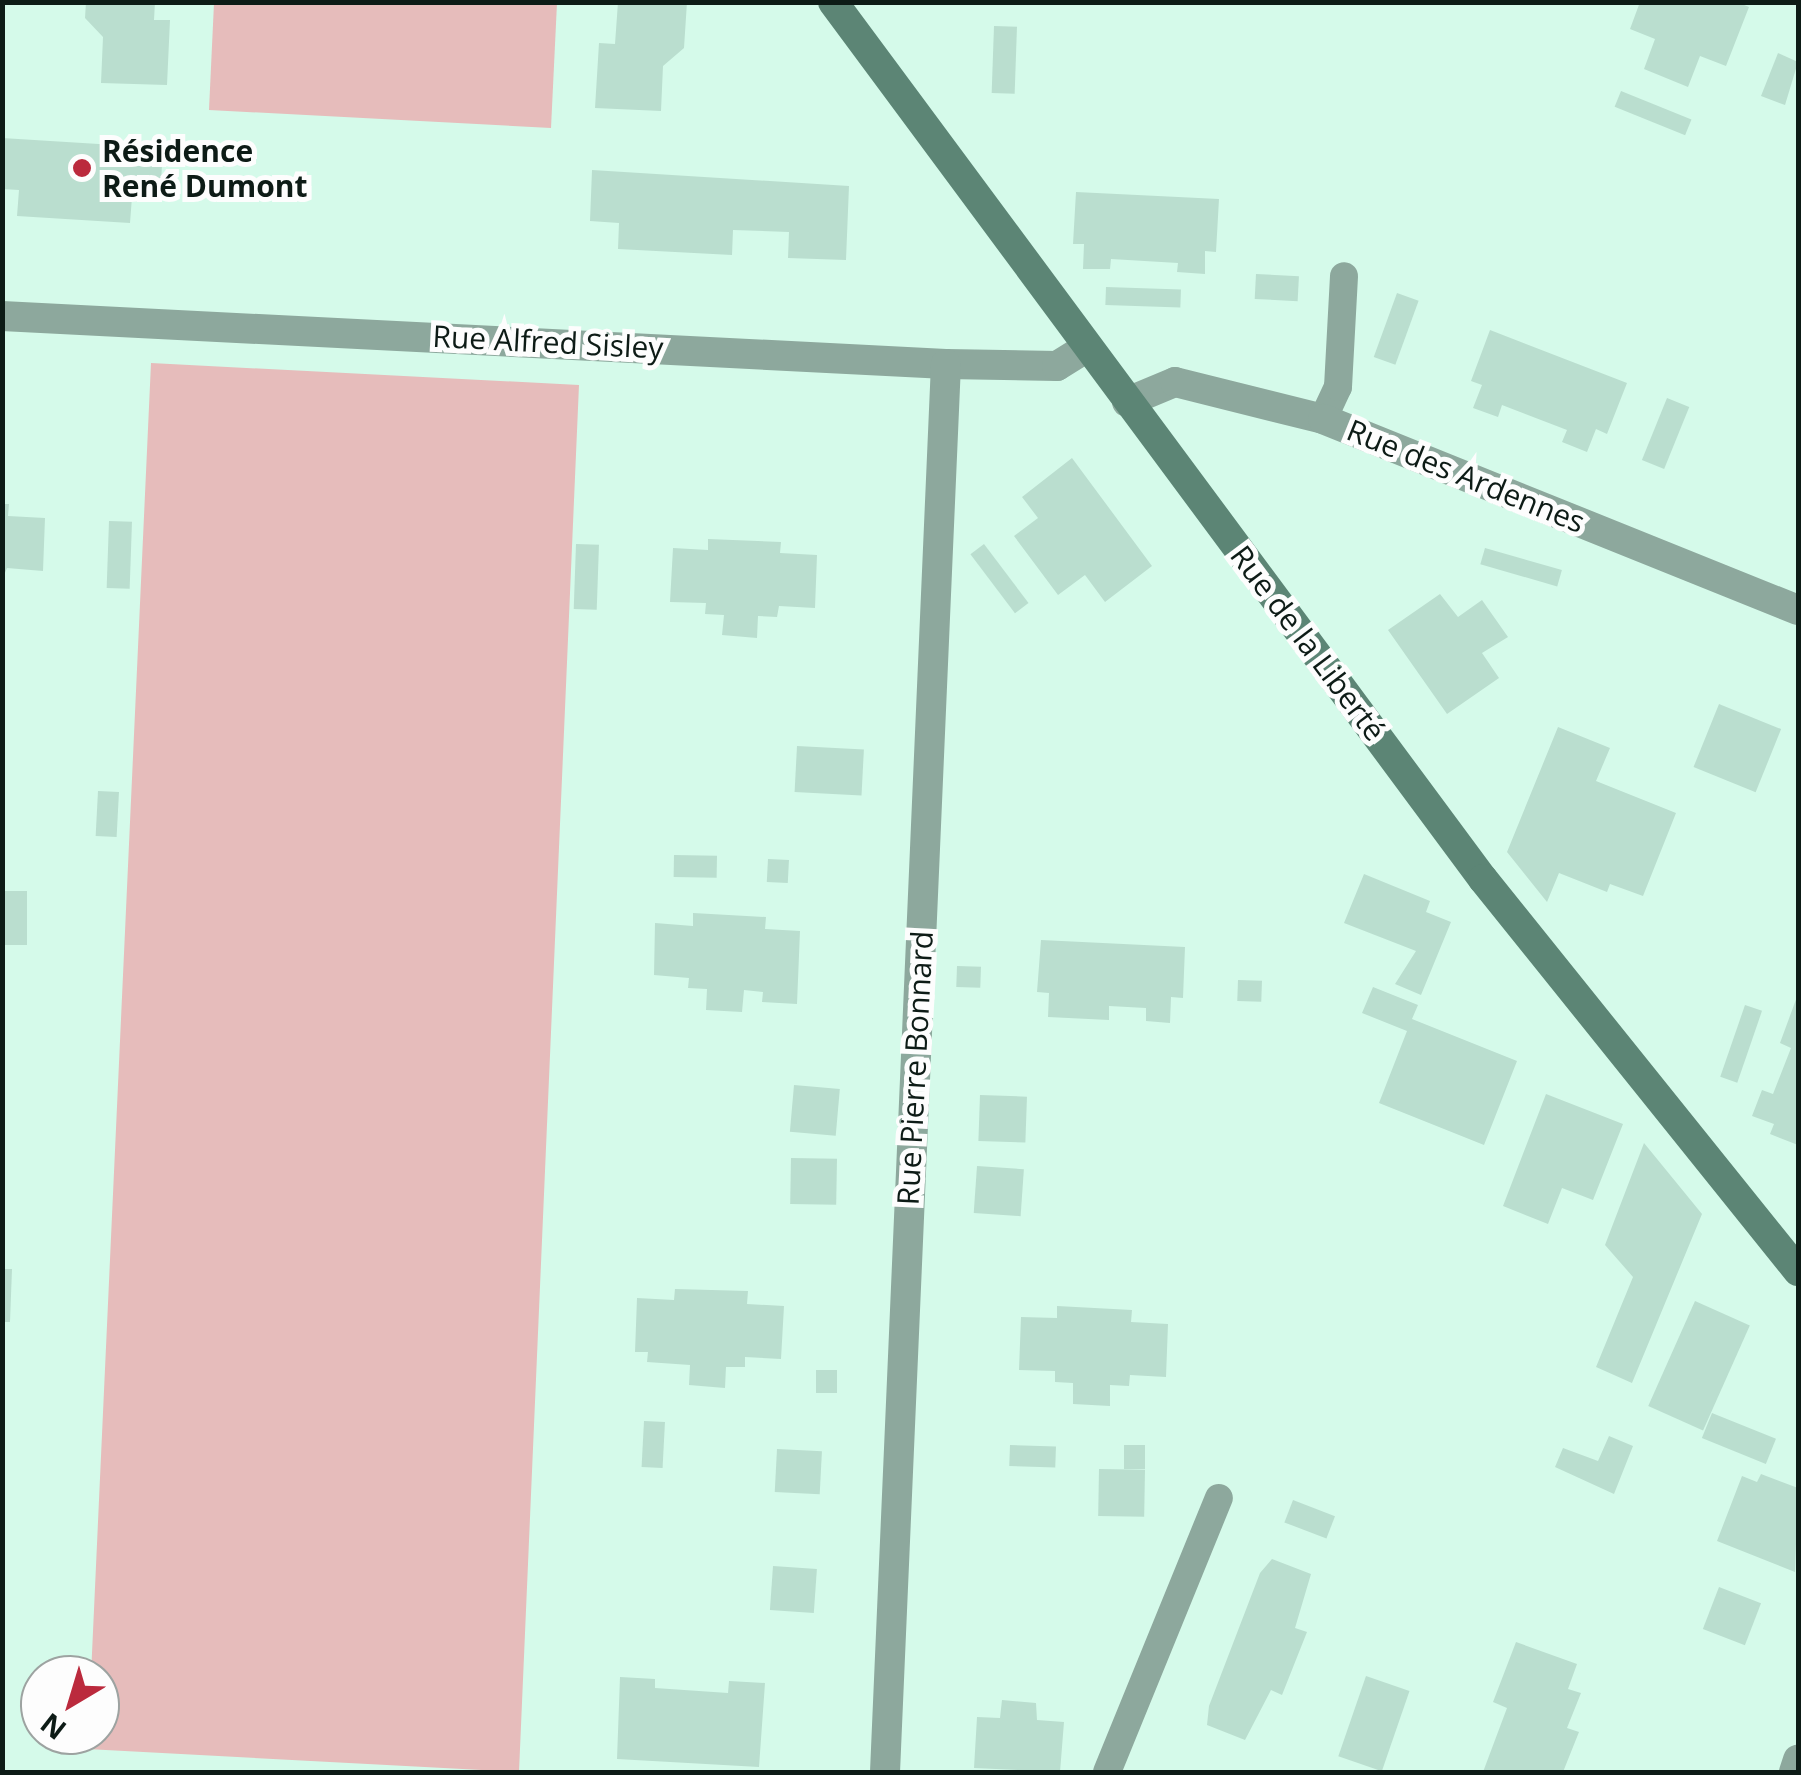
<!DOCTYPE html>
<html>
<head>
<meta charset="utf-8">
<style>
	body { margin:0 }
	#map { position:relative; width:1801px; height:1775px; overflow:hidden; background:#d5faea; font-family:"Open Sans",sans-serif }
	div>[style] { position:absolute }
	[style*='--x'] { left:calc(var(--x)*1px); top:calc(var(--y)*1px); width:calc(var(--w)*1px); rotate:calc(var(--a)*1deg) }
	.green>* { inset:0; background:#e6bcbb }
	.building>* { inset:0; background:#badecf; transform-origin:0 0 }
	.lane>* { height:28px; margin:-14px; padding:0 14px; transform-origin:14px; border-radius:14px; background:#8da89d }
	.street>* { height:30px; margin:-15px; padding:0 15px; transform-origin:15px; border-radius:15px; background:#8da89d }
	.secondary>* { height:30px; margin:-15px; padding:0 15px; transform-origin:15px; border-radius:15px; background:#5c8575 }
	.dots>* { width:28px; height:28px; translate:-50% -50%; box-sizing:border-box; border:5px solid #fdfdfd; border-radius:50% }
	span { translate:-50% -50%; white-space:nowrap; text-align:center; line-height:1.15; -webkit-text-stroke:10px #fdfdfd; paint-order:stroke }
	.poi-label { font-size:30px; color:#0d1b16; font-weight:700 }
	.left { translate:0 -50%; text-align:left }
	.street-label { font-size:30px; color:#0d1b16 }
	.frame { position:absolute; inset:0; border:5px solid #0d1b16; pointer-events:none }
	.north { position:absolute; left:20px; top:1655px; width:100px; height:100px; box-sizing:border-box; background:#fdfdfd; border:2px solid #9da3a1; border-radius:50%; rotate:218deg; font-size:28px; font-weight:700; line-height:40px; text-align:center; color:#0d1b16 }
	.north::after { content:''; display:block; margin:auto; width:35px; height:45px; background:#bb2a3d; clip-path:polygon(50% 0,100% 100%,50% 72%,0 100%) }
</style>
</head>
<body>
<div id="map">
	<div class="green">
		<div style="clip-path:polygon(214px 3px,557px 3px,551px 128px,209px 110px)"></div>
		<div style="clip-path:polygon(151px 363px,579px 385px,519px 1772px,87px 1749px,88px 1735px,100px 1735px,100px 1675px,91px 1675px)"></div>
	</div>
	<div class="building">
		<div style="clip-path:polygon(86px 2px,155px 2px,154px 20px,170px 20px,167px 85px,101px 83px,103px 37px,85px 18px)"></div>
		<div style="clip-path:polygon(618px 2px,687px 2px,684px 48px,663px 66px,661px 111px,595px 108px,599px 43px,615px 44px)"></div>
		<div style="clip-path:polygon(1640px 2px,1737px 2px,1749px 7px,1726px 66px,1700px 56px,1688px 87px,1644px 69px,1655px 39px,1630px 29px)"></div>
		<div style="left:994px;top:26px;width:23px;height:67px;rotate:2deg"></div>
		<div style="clip-path:polygon(1778px 53px,1798px 62px,1785px 105px,1761px 96px)"></div>
		<div style="left:1621px;top:91px;width:76px;height:17px;rotate:22deg"></div>
		<div style="clip-path:polygon(2px 138px,163px 148px,160px 199px,132px 197px,130px 223px,17px 216px,19px 190px,2px 189px)"></div>
		<div style="clip-path:polygon(592px 170px,849px 186px,846px 260px,788px 258px,789px 232px,733px 230px,732px 255px,618px 249px,619px 223px,590px 221px)"></div>
		<div style="clip-path:polygon(1076px 192px,1219px 199px,1216px 252px,1205px 251px,1205px 274px,1177px 272px,1178px 263px,1111px 259px,1110px 269px,1083px 269px,1084px 244px,1073px 244px)"></div>
		<div style="left:1256px;top:274px;width:43px;height:25px;rotate:3deg"></div>
		<div style="left:1106px;top:287px;width:75px;height:18px;rotate:2deg"></div>
		<div style="left:1397px;top:293px;width:23px;height:68px;rotate:20deg"></div>
		<div style="clip-path:polygon(1490px 330px,1627px 383px,1607px 434px,1596px 429px,1587px 452px,1562px 442px,1567px 430px,1502px 405px,1498px 417px,1473px 408px,1482px 385px,1471px 381px)"></div>
		<div style="left:1667px;top:398px;width:24px;height:67px;rotate:22deg"></div>
		<div style="clip-path:polygon(1072px 458px,1152px 566px,1105px 602px,1085px 575px,1058px 595px,1014px 536px,1038px 518px,1022px 497px)"></div>
		<div style="clip-path:polygon(2px 504px,9px 504px,8px 516px,45px 518px,43px 571px,7px 568px,2px 580px)"></div>
		<div style="left:109px;top:521px;width:23px;height:67px;rotate:2deg"></div>
		<div style="clip-path:polygon(708px 539px,781px 542px,780px 553px,817px 555px,815px 608px,779px 606px,777px 617px,758px 616px,757px 638px,722px 635px,724px 615px,705px 614px,706px 603px,670px 602px,673px 548px,708px 550px)"></div>
		<div style="left:576px;top:544px;width:23px;height:65px;rotate:2deg"></div>
		<div style="left:984px;top:544px;width:74px;height:17px;rotate:53deg"></div>
		<div style="left:1485px;top:548px;width:80px;height:17px;rotate:16deg"></div>
		<div style="clip-path:polygon(1440px 594px,1458px 617px,1482px 600px,1508px 637px,1482px 653px,1499px 678px,1447px 714px,1388px 630px)"></div>
		<div style="left:1719px;top:704px;width:67px;height:68px;rotate:22deg"></div>
		<div style="clip-path:polygon(1558px 727px,1610px 748px,1596px 781px,1676px 813px,1643px 896px,1610px 884px,1607px 892px,1559px 873px,1547px 902px,1507px 852px)"></div>
		<div style="left:797px;top:746px;width:67px;height:46px;rotate:3deg"></div>
		<div style="left:98px;top:791px;width:21px;height:45px;rotate:3deg"></div>
		<div style="left:674px;top:855px;width:43px;height:22px;rotate:1deg"></div>
		<div style="left:768px;top:859px;width:21px;height:23px;rotate:3deg"></div>
		<div style="clip-path:polygon(1364px 874px,1430px 901px,1426px 912px,1451px 922px,1421px 995px,1395px 984px,1416px 951px,1344px 923px)"></div>
		<div style="left:2px;top:891px;width:25px;height:54px"></div>
		<div style="clip-path:polygon(693px 913px,766px 917px,765px 929px,800px 931px,797px 1004px,762px 1002px,763px 992px,744px 990px,742px 1012px,706px 1010px,707px 989px,688px 988px,689px 978px,654px 975px,655px 923px,693px 926px)"></div>
		<div style="clip-path:polygon(1041px 940px,1185px 947px,1183px 998px,1171px 997px,1170px 1023px,1146px 1021px,1146px 1008px,1109px 1006px,1109px 1020px,1048px 1017px,1049px 993px,1037px 992px)"></div>
		<div style="left:957px;top:966px;width:24px;height:21px;rotate:2deg"></div>
		<div style="left:1238px;top:980px;width:24px;height:21px;rotate:2deg"></div>
		<div style="clip-path:polygon(1373px 987px,1418px 1005px,1412px 1019px,1517px 1061px,1484px 1145px,1379px 1103px,1407px 1031px,1362px 1013px)"></div>
		<div style="clip-path:polygon(1798px 994px,1798px 1145px,1770px 1134px,1774px 1124px,1752px 1116px,1762px 1090px,1773px 1094px,1791px 1048px,1780px 1043px)"></div>
		<div style="left:1745px;top:1005px;width:18px;height:76px;rotate:19deg"></div>
		<div style="left:794px;top:1085px;width:46px;height:47px;rotate:5deg"></div>
		<div style="clip-path:polygon(1546px 1094px,1623px 1124px,1593px 1200px,1562px 1188px,1548px 1224px,1503px 1206px)"></div>
		<div style="left:980px;top:1095px;width:47px;height:46px;rotate:2deg"></div>
		<div style="clip-path:polygon(1644px 1143px,1702px 1214px,1632px 1383px,1596px 1367px,1633px 1277px,1605px 1245px)"></div>
		<div style="left:791px;top:1158px;width:46px;height:46px;rotate:1deg"></div>
		<div style="left:977px;top:1166px;width:47px;height:47px;rotate:4deg"></div>
		<div style="clip-path:polygon(2px 1269px,12px 1269px,10px 1322px,2px 1322px)"></div>
		<div style="clip-path:polygon(675px 1289px,748px 1291px,747px 1304px,784px 1306px,781px 1359px,745px 1357px,745px 1367px,726px 1367px,725px 1388px,689px 1385px,690px 1365px,647px 1362px,648px 1352px,635px 1352px,637px 1298px,674px 1300px)"></div>
		<div style="left:1695px;top:1301px;width:60px;height:115px;rotate:24deg"></div>
		<div style="clip-path:polygon(1057px 1306px,1132px 1310px,1131px 1322px,1168px 1324px,1166px 1377px,1130px 1375px,1129px 1386px,1110px 1385px,1110px 1406px,1073px 1404px,1073px 1383px,1055px 1382px,1055px 1371px,1019px 1370px,1021px 1317px,1057px 1318px)"></div>
		<div style="left:816px;top:1370px;width:21px;height:23px"></div>
		<div style="left:1712px;top:1413px;width:69px;height:27px;rotate:22deg"></div>
		<div style="left:644px;top:1421px;width:21px;height:46px;rotate:3deg"></div>
		<div style="clip-path:polygon(1609px 1436px,1633px 1446px,1614px 1494px,1555px 1467px,1563px 1448px,1598px 1461px)"></div>
		<div style="left:1010px;top:1445px;width:46px;height:21px;rotate:2deg"></div>
		<div style="left:1124px;top:1445px;width:21px;height:24px"></div>
		<div style="left:777px;top:1449px;width:45px;height:43px;rotate:3deg"></div>
		<div style="left:1099px;top:1469px;width:46px;height:47px;rotate:1deg"></div>
		<div style="clip-path:polygon(1761px 1474px,1798px 1488px,1795px 1572px,1717px 1541px,1742px 1476px,1757px 1482px)"></div>
		<div style="left:1293px;top:1500px;width:45px;height:24px;rotate:21deg"></div>
		<div style="clip-path:polygon(1272px 1559px,1311px 1574px,1295px 1628px,1307px 1632px,1282px 1695px,1271px 1690px,1245px 1740px,1207px 1725px,1209px 1706px,1260px 1573px)"></div>
		<div style="left:773px;top:1566px;width:44px;height:44px;rotate:4deg"></div>
		<div style="left:1719px;top:1587px;width:45px;height:45px;rotate:21deg"></div>
		<div style="clip-path:polygon(1516px 1642px,1577px 1664px,1568px 1689px,1581px 1693px,1567px 1728px,1579px 1732px,1563px 1772px,1483px 1772px,1507px 1708px,1493px 1702px)"></div>
		<div style="left:1366px;top:1676px;width:46px;height:85px;rotate:19deg"></div>
		<div style="clip-path:polygon(620px 1677px,655px 1679px,655px 1688px,728px 1693px,729px 1681px,765px 1683px,759px 1767px,617px 1759px)"></div>
		<div style="clip-path:polygon(1002px 1700px,1036px 1703px,1037px 1720px,1064px 1722px,1060px 1772px,974px 1768px,977px 1717px,1000px 1718px)"></div>
	</div>
	<div class="lane">
		<div style="--x:1323;--y:419;--w:35;--a:-65"></div>
		<div style="--x:1338;--y:387;--w:111;--a:-86.9"></div>
		<div style="--x:1107;--y:1772;--w:296;--a:-67.8"></div>
	</div>
	<div class="street">
		<div style="--x:2;--y:316;--w:945;--a:2.91"></div>
		<div style="--x:946;--y:364;--w:111;--a:1"></div>
		<div style="--x:1057;--y:366;--w:36;--a:-32"></div>
		<div style="--x:1127;--y:402;--w:52;--a:-22.6"></div>
		<div style="--x:1175;--y:382;--w:153;--a:14"></div>
		<div style="--x:1323;--y:419;--w:512;--a:21.91"></div>
		<div style="--x:885;--y:1772;--w:1409;--a:-87.52"></div>
		<div style="--x:1794;--y:1772;--w:13;--a:-72"></div>
	</div>
	<div class="secondary">
		<div style="--x:833;--y:2;--w:1092;--a:53.46"></div>
		<div style="--x:1483;--y:879;--w:503;--a:51.22"></div>
	</div>
	<div class="dots">
		<div style="left:82px;top:168px;background:#bb2a3d"></div>
	</div>
	<div class="poi-label">
		<span class="left" style="left:102px;top:168px">Résidence<br>René Dumont</span>
	</div>
	<div class="street-label">
		<span style="left:548px;top:342px;rotate:3deg">Rue Alfred Sisley</span>
		<span style="left:1466px;top:476px;rotate:22deg">Rue des Ardennes</span>
		<span style="left:1308px;top:643px;rotate:53deg">Rue de la Liberté</span>
		<span style="left:915px;top:1068px;rotate:-87deg">Rue Pierre Bonnard</span>
	</div>
	<div class="frame"></div>
	<div class="north">N</div>
</div>
</body>
</html>
